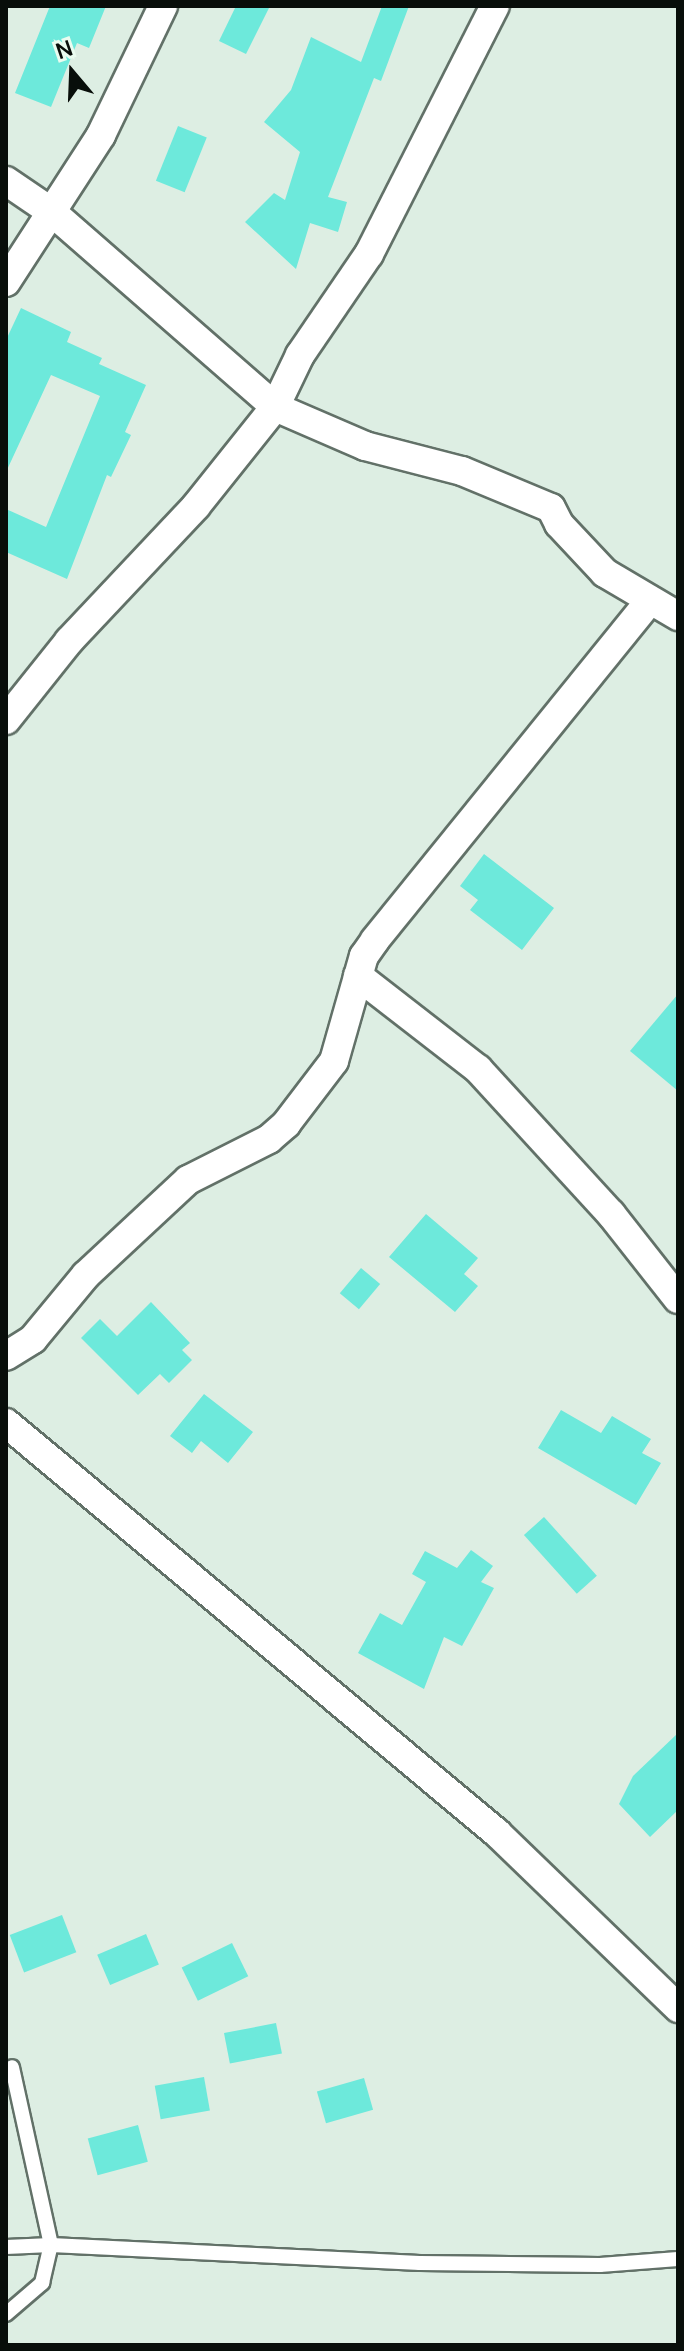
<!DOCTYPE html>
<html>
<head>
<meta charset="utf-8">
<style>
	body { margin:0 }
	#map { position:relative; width:684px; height:2351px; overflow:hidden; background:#ddeee3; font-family:Manrope,sans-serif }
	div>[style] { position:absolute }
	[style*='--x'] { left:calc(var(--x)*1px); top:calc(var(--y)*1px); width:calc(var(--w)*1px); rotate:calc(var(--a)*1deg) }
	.building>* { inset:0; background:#6de9db; transform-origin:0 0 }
	.roads { filter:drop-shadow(2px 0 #627168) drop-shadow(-2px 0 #627168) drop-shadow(0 2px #627168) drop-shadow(0 -2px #627168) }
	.service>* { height:14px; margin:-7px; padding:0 7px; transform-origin:7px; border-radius:7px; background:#fff }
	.minor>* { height:28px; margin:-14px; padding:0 14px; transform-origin:14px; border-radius:14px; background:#fff }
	span { translate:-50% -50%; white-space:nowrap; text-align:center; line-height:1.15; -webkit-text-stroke:6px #eafcf0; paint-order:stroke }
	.frame { position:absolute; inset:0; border:8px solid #080e0a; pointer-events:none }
	.north { position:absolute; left:32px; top:32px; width:80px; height:80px; -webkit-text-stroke:6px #eafcf0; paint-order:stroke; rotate:341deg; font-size:22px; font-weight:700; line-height:32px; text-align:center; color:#080e0a }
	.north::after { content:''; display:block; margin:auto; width:28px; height:36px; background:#080e0a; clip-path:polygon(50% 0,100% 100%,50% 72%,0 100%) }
</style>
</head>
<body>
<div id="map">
	<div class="building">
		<div style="clip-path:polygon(50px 6px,106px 6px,89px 48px,77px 43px,51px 107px,15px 93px)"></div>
		<div style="clip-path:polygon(236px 6px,270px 6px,246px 54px,219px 41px)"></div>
		<div style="clip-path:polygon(382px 6px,409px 6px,381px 81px,374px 78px,328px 197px,347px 202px,338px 232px,310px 223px,296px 269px,245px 222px,274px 193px,285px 200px,300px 152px,264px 122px,291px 90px,311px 37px,361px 62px)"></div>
		<div style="left:178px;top:126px;width:31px;height:59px;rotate:22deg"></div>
		<div style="clip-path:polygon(21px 308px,71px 332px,67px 342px,102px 358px,99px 364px,146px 385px,125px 432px,131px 435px,111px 477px,107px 475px,67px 579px,6px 552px,6px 509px,46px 527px,100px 396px,51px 375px,6px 472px,6px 340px)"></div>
		<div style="clip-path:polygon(484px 854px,554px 908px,522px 950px,470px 910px,478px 900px,460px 886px)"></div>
		<div style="clip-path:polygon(678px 994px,678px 1091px,630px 1051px)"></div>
		<div style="clip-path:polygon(426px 1214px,478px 1258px,464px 1274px,478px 1286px,455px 1312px,389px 1257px)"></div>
		<div style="left:361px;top:1268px;width:25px;height:33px;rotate:40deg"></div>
		<div style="clip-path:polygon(151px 1302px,190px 1343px,182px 1350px,192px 1360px,169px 1383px,160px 1374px,138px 1395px,81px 1338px,100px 1319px,117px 1336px)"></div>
		<div style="clip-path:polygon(204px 1394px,253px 1432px,228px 1463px,201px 1441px,192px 1453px,170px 1436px)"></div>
		<div style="clip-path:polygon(561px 1410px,601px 1433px,612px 1416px,651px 1439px,642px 1453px,661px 1463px,636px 1505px,538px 1448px)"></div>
		<div style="left:544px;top:1517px;width:79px;height:27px;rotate:48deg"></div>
		<div style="clip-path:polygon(471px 1550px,493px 1566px,481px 1582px,494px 1588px,462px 1646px,444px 1637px,424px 1689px,358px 1653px,380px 1613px,402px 1625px,426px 1582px,412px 1574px,425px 1551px,457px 1568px)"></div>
		<div style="clip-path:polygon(678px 1733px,678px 1810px,650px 1837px,619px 1804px,633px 1776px)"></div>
		<div style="left:62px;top:1915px;width:40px;height:56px;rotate:69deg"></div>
		<div style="left:146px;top:1934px;width:33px;height:53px;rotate:67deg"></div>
		<div style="left:232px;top:1943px;width:37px;height:56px;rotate:64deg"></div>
		<div style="left:276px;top:2023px;width:31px;height:53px;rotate:79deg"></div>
		<div style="left:204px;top:2077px;width:34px;height:50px;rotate:80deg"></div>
		<div style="left:364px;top:2078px;width:33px;height:49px;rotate:74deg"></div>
		<div style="left:138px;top:2125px;width:38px;height:52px;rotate:75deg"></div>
	</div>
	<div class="roads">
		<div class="service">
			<div style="--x:6;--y:2247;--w:45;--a:-2.5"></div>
			<div style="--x:51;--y:2245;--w:369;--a:2.8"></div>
			<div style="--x:420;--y:2263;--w:180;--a:0.6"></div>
			<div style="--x:600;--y:2265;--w:78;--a:-4.4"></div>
			<div style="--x:6;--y:2314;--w:48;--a:-40.7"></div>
			<div style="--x:42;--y:2283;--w:39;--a:-77"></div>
			<div style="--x:51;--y:2245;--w:182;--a:-102.4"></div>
		</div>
		<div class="minor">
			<div style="--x:6;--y:181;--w:57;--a:34.2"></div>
			<div style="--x:53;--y:213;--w:295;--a:41.1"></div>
			<div style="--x:275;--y:407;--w:98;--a:23.4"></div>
			<div style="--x:365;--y:446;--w:100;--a:14.5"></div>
			<div style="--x:462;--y:471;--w:96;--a:22.6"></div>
			<div style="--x:551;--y:508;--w:18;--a:63"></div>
			<div style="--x:559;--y:524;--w:67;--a:46.8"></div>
			<div style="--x:605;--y:573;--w:85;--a:30.5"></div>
			<div style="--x:6;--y:282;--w:175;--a:-57.1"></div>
			<div style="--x:101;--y:135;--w:143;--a:-64.3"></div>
			<div style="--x:6;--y:720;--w:101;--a:-51.4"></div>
			<div style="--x:69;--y:641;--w:185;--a:-46.7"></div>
			<div style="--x:196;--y:506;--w:127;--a:-51.4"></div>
			<div style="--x:275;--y:407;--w:58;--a:-64.3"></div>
			<div style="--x:300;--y:355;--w:122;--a:-55.7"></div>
			<div style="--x:369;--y:254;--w:278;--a:-63.1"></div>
			<div style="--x:358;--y:976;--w:152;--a:37.8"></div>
			<div style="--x:478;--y:1069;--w:197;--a:47.5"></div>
			<div style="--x:611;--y:1214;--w:108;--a:51.8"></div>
			<div style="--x:6;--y:1356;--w:32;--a:-32"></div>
			<div style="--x:33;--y:1339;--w:83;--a:-50.4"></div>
			<div style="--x:86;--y:1275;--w:139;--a:-43"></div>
			<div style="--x:188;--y:1180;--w:91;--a:-26.8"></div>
			<div style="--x:269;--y:1139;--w:23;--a:-41"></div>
			<div style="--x:286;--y:1124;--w:79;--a:-52.7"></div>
			<div style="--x:334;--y:1061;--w:109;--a:-74.1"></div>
			<div style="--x:364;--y:956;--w:19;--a:-55"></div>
			<div style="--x:375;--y:940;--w:437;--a:-51"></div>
			<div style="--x:6;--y:1423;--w:640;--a:39.86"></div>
			<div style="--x:497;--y:1833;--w:252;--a:44"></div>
		</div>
	</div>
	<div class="frame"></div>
	<div class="north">N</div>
</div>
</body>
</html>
